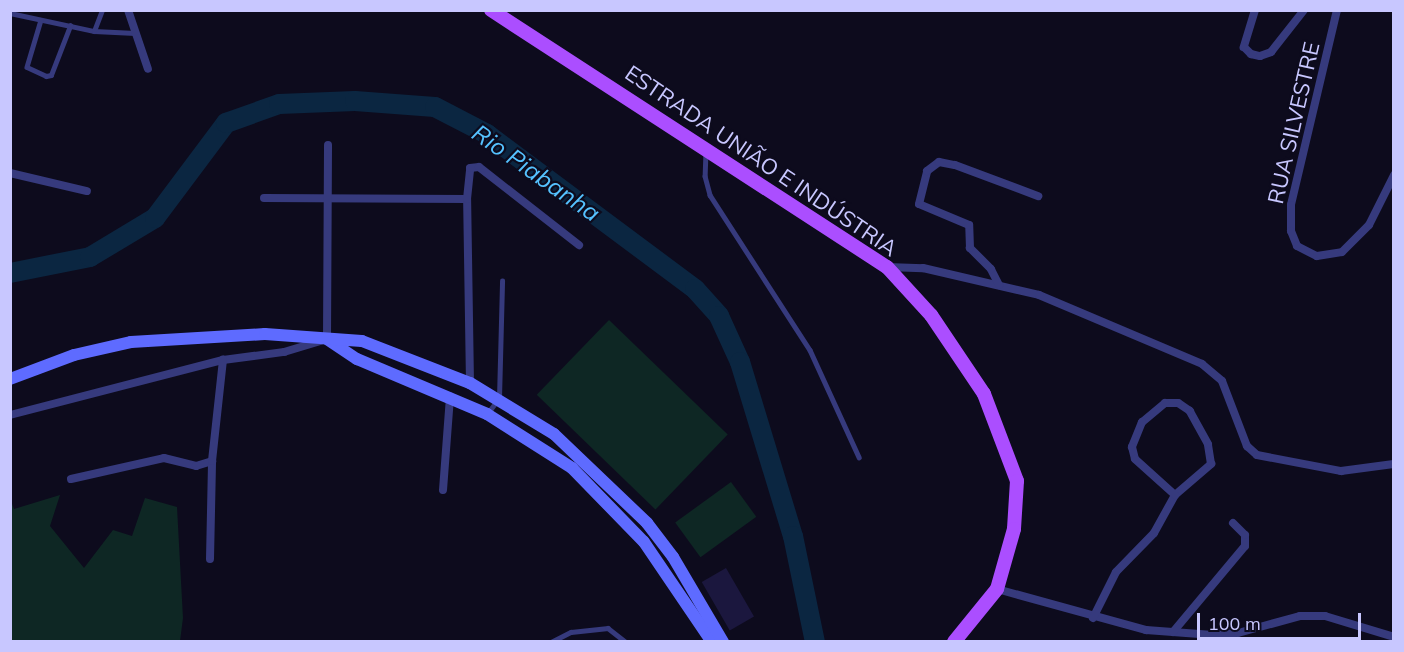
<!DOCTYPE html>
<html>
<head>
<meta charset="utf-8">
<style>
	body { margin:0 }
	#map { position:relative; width:1404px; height:652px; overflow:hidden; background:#0d0b1d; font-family:Mulish,sans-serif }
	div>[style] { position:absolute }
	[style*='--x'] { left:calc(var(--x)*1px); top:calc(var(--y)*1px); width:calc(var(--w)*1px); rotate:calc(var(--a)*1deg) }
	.green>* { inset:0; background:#0e2724; transform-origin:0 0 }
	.river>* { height:20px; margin:-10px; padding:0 10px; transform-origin:10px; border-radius:10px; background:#0b2641 }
	.building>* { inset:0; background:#1b173e; transform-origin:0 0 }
	.lane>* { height:4.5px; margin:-2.25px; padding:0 2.25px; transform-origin:2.25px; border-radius:2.25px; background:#363a7d }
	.street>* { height:8px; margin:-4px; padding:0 4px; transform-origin:4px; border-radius:4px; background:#363a7d }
	.secondary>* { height:12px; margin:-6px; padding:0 6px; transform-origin:6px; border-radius:6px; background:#5e6bff }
	.primary>* { height:14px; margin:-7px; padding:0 7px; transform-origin:7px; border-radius:7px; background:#ab4eff }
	span { translate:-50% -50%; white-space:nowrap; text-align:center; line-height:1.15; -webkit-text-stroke:4.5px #0d0b1d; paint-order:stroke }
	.street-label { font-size:22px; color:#c8c7ff }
	.water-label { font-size:24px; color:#55c2ff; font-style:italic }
	.frame { position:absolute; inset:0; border:12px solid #c8c7ff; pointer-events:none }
	.scale { position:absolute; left:1197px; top:613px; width:164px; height:27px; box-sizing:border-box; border:3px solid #c8c7ff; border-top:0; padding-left:8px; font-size:18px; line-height:21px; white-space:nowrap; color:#c8c7ff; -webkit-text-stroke:4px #0d0b1d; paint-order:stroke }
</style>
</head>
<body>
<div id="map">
	<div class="green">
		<div style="left:609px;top:320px;width:165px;height:104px;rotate:44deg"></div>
		<div style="left:731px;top:482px;width:43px;height:69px;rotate:54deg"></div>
		<div style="clip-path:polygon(60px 495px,50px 526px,84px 568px,113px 530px,132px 536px,145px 498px,177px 507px,183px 618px,180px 641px,11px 641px,11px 501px,14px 509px)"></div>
	</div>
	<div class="river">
		<div style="--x:10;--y:273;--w:82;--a:-11.3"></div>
		<div style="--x:90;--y:257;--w:76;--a:-31"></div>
		<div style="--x:155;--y:218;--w:119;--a:-53.2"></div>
		<div style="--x:226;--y:123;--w:56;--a:-19.7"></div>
		<div style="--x:279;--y:104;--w:76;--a:-2.3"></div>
		<div style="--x:355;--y:101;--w:80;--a:4.3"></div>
		<div style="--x:435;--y:107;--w:59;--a:27.4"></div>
		<div style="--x:487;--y:134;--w:259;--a:36.7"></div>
		<div style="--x:695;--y:289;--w:36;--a:48"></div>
		<div style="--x:719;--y:316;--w:51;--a:65.5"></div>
		<div style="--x:740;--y:362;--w:182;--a:73.1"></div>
		<div style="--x:793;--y:536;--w:108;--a:78.3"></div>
	</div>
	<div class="building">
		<div style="left:726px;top:568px;width:56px;height:28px;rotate:60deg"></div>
	</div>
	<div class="lane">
		<div style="--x:10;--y:13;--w:86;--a:12.1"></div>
		<div style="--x:94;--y:31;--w:41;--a:2.8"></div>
		<div style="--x:41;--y:20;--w:49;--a:106.6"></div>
		<div style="--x:27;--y:67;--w:21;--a:25"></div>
		<div style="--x:46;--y:76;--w:5;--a:-11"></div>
		<div style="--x:51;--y:75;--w:53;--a:-68.8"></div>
		<div style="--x:94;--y:31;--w:22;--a:-69"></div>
		<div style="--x:706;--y:151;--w:25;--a:92"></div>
		<div style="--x:705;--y:176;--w:20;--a:75"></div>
		<div style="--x:710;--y:195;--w:184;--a:57.2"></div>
		<div style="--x:810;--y:350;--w:118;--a:65.4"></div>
		<div style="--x:487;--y:414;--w:20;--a:-53"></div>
		<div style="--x:499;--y:398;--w:117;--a:-88.5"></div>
		<div style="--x:551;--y:642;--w:22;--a:-27"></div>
		<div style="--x:571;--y:632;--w:37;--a:-6"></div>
		<div style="--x:608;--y:628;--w:23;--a:38"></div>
	</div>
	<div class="street">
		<div style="--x:128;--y:10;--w:62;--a:71.3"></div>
		<div style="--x:1255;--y:10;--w:39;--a:107"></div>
		<div style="--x:1244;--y:47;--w:10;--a:45"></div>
		<div style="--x:1251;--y:54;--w:9;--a:13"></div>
		<div style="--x:1260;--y:56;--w:12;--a:-20"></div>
		<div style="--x:1271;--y:52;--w:53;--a:-51.8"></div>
		<div style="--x:1337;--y:10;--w:200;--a:103.3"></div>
		<div style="--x:1291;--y:205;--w:26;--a:90"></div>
		<div style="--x:1291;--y:231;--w:16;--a:68"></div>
		<div style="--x:1297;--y:246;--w:22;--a:27"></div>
		<div style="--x:1317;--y:256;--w:25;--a:-9"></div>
		<div style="--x:1342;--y:252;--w:38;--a:-45"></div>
		<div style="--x:1369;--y:225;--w:56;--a:-63.4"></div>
		<div style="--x:10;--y:173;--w:79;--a:13.2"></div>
		<div style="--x:264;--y:198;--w:203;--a:0.3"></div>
		<div style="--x:887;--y:267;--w:36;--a:2"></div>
		<div style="--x:923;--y:268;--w:119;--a:13.1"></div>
		<div style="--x:1039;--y:295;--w:177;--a:22.9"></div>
		<div style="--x:1202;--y:364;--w:26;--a:40"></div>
		<div style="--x:1222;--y:381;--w:70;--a:69"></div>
		<div style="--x:1247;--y:446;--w:13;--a:42"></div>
		<div style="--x:1257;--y:455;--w:86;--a:10.8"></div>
		<div style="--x:1341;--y:471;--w:53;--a:-7.5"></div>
		<div style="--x:999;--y:285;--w:18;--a:-117"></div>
		<div style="--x:991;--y:269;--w:30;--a:-135"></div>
		<div style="--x:970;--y:248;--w:23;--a:-92"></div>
		<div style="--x:969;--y:225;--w:54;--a:-157.2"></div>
		<div style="--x:919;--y:204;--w:34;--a:-76"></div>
		<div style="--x:927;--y:171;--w:15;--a:-37"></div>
		<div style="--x:939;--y:162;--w:16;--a:11"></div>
		<div style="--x:955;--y:165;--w:89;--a:20.5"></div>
		<div style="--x:470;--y:383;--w:184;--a:-90.9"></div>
		<div style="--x:467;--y:199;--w:31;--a:-84"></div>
		<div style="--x:470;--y:168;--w:9;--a:-6"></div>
		<div style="--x:479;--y:167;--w:127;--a:38"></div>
		<div style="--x:10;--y:415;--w:220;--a:-14.5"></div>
		<div style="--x:223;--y:360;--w:62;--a:-7.5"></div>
		<div style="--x:284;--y:352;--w:45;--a:-16.8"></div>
		<div style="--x:327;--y:339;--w:194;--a:-89.7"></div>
		<div style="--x:71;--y:479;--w:95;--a:-12.7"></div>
		<div style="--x:164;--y:458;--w:33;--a:14"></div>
		<div style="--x:196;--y:466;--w:17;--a:-17"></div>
		<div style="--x:443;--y:490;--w:94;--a:-85.7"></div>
		<div style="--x:210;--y:559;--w:98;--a:-88.8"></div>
		<div style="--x:212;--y:461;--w:102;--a:-83.8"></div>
		<div style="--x:997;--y:589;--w:155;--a:15.4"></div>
		<div style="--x:1146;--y:630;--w:67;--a:4.3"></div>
		<div style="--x:1213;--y:635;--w:25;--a:-5"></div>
		<div style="--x:1238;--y:633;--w:64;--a:-15.3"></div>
		<div style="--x:1300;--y:616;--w:25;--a:0"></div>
		<div style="--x:1325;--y:616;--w:72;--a:16.9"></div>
		<div style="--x:1093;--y:618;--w:51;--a:-63.4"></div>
		<div style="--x:1116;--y:572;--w:54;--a:-45.7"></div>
		<div style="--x:1154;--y:533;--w:43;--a:-61.1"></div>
		<div style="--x:1175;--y:495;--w:48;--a:-40.7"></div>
		<div style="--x:1211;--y:464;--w:20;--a:-99"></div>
		<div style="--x:1208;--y:444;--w:38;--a:-119"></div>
		<div style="--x:1190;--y:411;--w:14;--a:-146"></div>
		<div style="--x:1178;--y:403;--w:13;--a:180"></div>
		<div style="--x:1165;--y:403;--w:30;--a:140"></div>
		<div style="--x:1142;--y:422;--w:27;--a:112"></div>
		<div style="--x:1132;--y:447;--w:12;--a:76"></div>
		<div style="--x:1135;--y:459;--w:54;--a:42"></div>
		<div style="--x:1173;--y:632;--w:112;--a:-50.1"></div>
		<div style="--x:1245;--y:546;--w:11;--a:-90"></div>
		<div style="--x:1245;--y:535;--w:17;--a:-135"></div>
	</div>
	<div class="secondary">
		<div style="--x:327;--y:339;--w:36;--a:34"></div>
		<div style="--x:357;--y:359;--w:141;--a:22.9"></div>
		<div style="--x:487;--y:414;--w:101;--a:32.4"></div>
		<div style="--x:572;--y:468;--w:103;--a:45.8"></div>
		<div style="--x:644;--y:542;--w:121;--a:55.8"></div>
		<div style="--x:10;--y:379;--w:68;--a:-20.6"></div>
		<div style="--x:74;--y:355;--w:58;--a:-12.8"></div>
		<div style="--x:131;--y:342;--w:134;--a:-3.4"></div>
		<div style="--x:265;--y:334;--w:97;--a:4.1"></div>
		<div style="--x:362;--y:341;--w:116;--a:21.3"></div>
		<div style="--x:470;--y:383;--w:98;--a:31.3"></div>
		<div style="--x:554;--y:434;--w:129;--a:43.7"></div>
		<div style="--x:647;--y:523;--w:43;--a:52.6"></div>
		<div style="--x:673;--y:557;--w:99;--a:59.5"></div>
	</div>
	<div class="primary">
		<div style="--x:491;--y:10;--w:472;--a:33"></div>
		<div style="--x:887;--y:267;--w:65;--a:47.5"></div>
		<div style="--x:931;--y:315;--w:95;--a:56.1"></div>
		<div style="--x:984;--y:394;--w:93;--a:69.2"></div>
		<div style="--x:1017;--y:481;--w:48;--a:93.6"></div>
		<div style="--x:1014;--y:529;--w:62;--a:105.8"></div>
		<div style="--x:997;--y:589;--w:68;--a:129.1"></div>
	</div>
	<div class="street-label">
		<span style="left:1294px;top:123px;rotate:-77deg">RUA SILVESTRE</span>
		<span style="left:761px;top:161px;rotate:34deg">ESTRADA UNIÃO E INDÚSTRIA</span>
	</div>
	<div class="water-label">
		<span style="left:536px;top:173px;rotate:35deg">Rio Piabanha</span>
	</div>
	<div class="frame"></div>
	<div class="scale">100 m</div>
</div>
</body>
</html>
